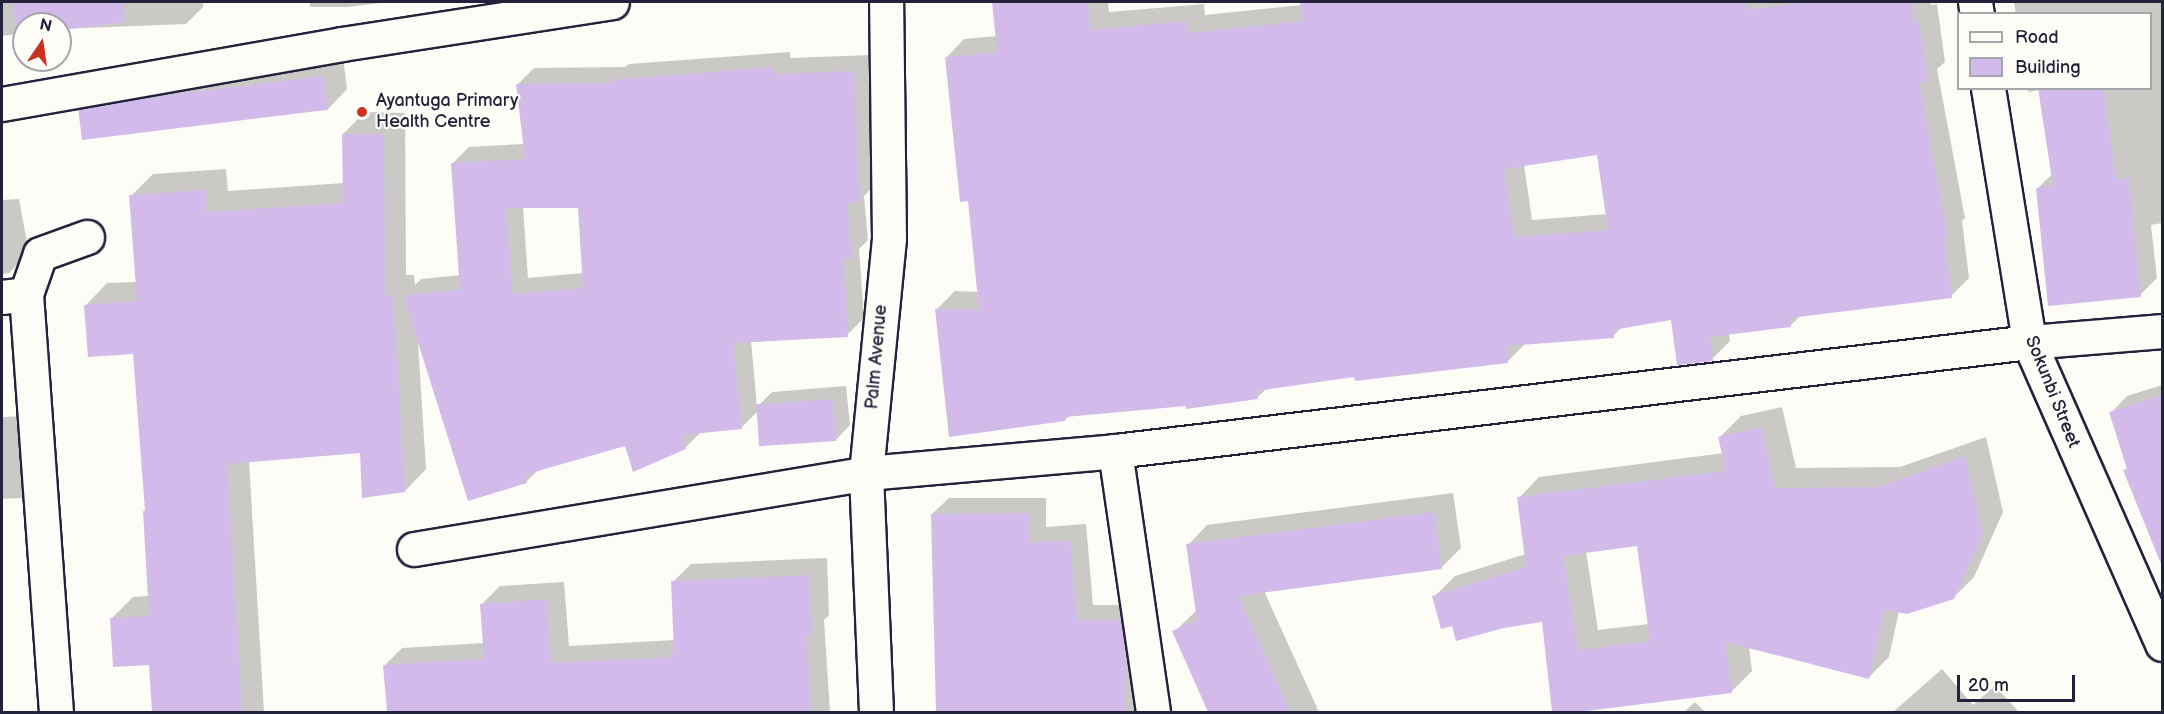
<!DOCTYPE html>
<html>
<head>
<meta charset="utf-8">
<style>
	body { margin:0 }
	#map { position:relative; width:2164px; height:714px; overflow:hidden; background:#fdfcf7; font-family:"Balsamiq Sans",sans-serif }
	div>[style] { position:absolute }
	[style*='--x'] { left:calc(var(--x)*1px); top:calc(var(--y)*1px); width:calc(var(--w)*1px); rotate:calc(var(--a)*1deg) }
	.shadow>* { inset:0; background:#0003 }
	.building>* { inset:0; background:#d2bbea; transform-origin:0 0 }
	.roads { filter:drop-shadow(2px 0 #22223b) drop-shadow(-2px 0 #22223b) drop-shadow(0 2px #22223b) drop-shadow(0 -2px #22223b) }
	.minor>* { height:33px; margin:-16.5px; padding:0 16.5px; transform-origin:16.5px; border-radius:16.5px; background:#fdfcf7 }
	.dots>* { width:16px; height:16px; translate:-50% -50%; box-sizing:border-box; border:3px solid #fdfcf7; border-radius:50% }
	span { translate:-50% -50%; white-space:nowrap; text-align:center; line-height:1.15; -webkit-text-stroke:4.5px #fdfcf7; paint-order:stroke }
	.poi-label { font-size:18px; color:#22223b }
	.left { translate:0 -50%; text-align:left }
	.street-label { font-size:18px; color:#22223b }
	.frame { position:absolute; inset:0; border:3px solid #22223b; pointer-events:none }
	.legend { position:absolute; left:1957px; top:12px; width:195px; height:78px; box-sizing:border-box; background:#fdfcf7; border:2px solid #a5a5ac; margin:0; padding:8px 10px; list-style:none; font-size:18px; color:#22223b }
	.legend li { display:flex; align-items:center; gap:12px; height:30px }
	.legend b { width:30px; border:2px solid #a5a5ac }
	.north { position:absolute; left:12px; top:12px; width:60px; height:60px; box-sizing:border-box; background:#fdfcf7; border:2px solid #a5a5ac; border-radius:50%; rotate:13deg; font-size:16px; font-weight:700; line-height:24px; text-align:center; color:#22223b }
	.north::after { content:''; display:block; margin:auto; width:21px; height:27px; background:#c8321e; clip-path:polygon(50% 0,100% 100%,50% 72%,0 100%) }
	.scale { position:absolute; left:1957px; top:675px; width:118px; height:27px; box-sizing:border-box; border:3px solid #22223b; border-top:0; padding-left:8px; font-size:18px; line-height:21px; white-space:nowrap; color:#22223b; -webkit-text-stroke:4px #fdfcf7; paint-order:stroke }
</style>
</head>
<body>
<div id="map">
	<div class="shadow">
		<div style="clip-path:polygon(2px 2px,203px 2px,203px 7px,186px 24px,60px 29px,60px 24px,24px 24px,24px 33px,2px 36px)"></div>
		<div style="clip-path:polygon(310px 2px,389px 2px,348px 7px,310px 7px)"></div>
		<div style="clip-path:polygon(evenodd,994px 2px,1108px 2px,1109px 12px,1204px 4px,1205px 15px,1302px 5px,1302px 2px,1931px 2px,1931px 5px,1937px 4px,1945px 62px,1937px 69px,1965px 218px,1962px 221px,1969px 278px,1951px 296px,1800px 316px,1790px 326px,1729px 333px,1730px 341px,1712px 359px,1672px 318px,1622px 327px,1613px 336px,1526px 343px,1507px 362px,1356px 375px,1266px 389px,1257px 398px,1069px 416px,1065px 420px,937px 309px,955px 291px,979px 292px,969px 200px,946px 58px,964px 39px,997px 36px,994px 2px,1598px 154px,1607px 214px,1532px 220px,1524px 164px,1598px 154px)"></div>
		<div style="clip-path:polygon(2014px 2px,2162px 2px,2162px 223px,2151px 225px,2157px 278px,2140px 295px,2038px 188px,2053px 173px,2040px 90px,2028px 92px,2027px 88px,2150px 88px,2150px 14px,2016px 14px)"></div>
		<div style="clip-path:polygon(evenodd,790px 52px,790px 58px,870px 55px,876px 184px,864px 196px,868px 240px,859px 249px,864px 318px,847px 335px,751px 340px,757px 407px,772px 392px,846px 386px,850px 425px,836px 440px,758px 411px,741px 428px,701px 432px,685px 448px,626px 444px,538px 470px,526px 482px,418px 343px,426px 469px,405px 491px,361px 451px,249px 461px,264px 712px,153px 712px,150px 664px,112px 618px,133px 597px,149px 596px,144px 511px,146px 509px,135px 352px,86px 305px,107px 283px,137px 282px,131px 196px,153px 174px,226px 169px,228px 191px,344px 183px,343px 134px,365px 112px,405px 113px,406px 275px,414px 275px,415px 285px,421px 279px,461px 275px,453px 163px,469px 147px,524px 144px,517px 85px,534px 68px,625px 67px,629px 64px,790px 52px,523px 207px,579px 207px,583px 273px,528px 278px,523px 207px)"></div>
		<div style="clip-path:polygon(343px 57px,347px 89px,328px 109px,79px 111px,99px 91px)"></div>
		<div style="clip-path:polygon(19px 199px,29px 253px,9px 273px,2px 274px,2px 200px)"></div>
		<div style="clip-path:polygon(2162px 385px,2162px 524px,2125px 470px,2128px 467px,2111px 413px,2127px 396px)"></div>
		<div style="clip-path:polygon(evenodd,1782px 407px,1796px 468px,1900px 467px,1986px 437px,2003px 512px,1974px 577px,1953px 598px,1899px 611px,1889px 657px,1868px 678px,1749px 647px,1752px 671px,1731px 692px,1554px 712px,1543px 621px,1453px 625px,1434px 597px,1455px 576px,1526px 554px,1519px 498px,1539px 477px,1724px 453px,1720px 437px,1741px 416px,1782px 407px,1638px 545px,1649px 624px,1598px 630px,1586px 551px,1638px 545px)"></div>
		<div style="clip-path:polygon(31px 416px,36px 484px,21px 498px,2px 499px,2px 417px)"></div>
		<div style="clip-path:polygon(1453px 493px,1461px 548px,1441px 568px,1264px 591px,1319px 712px,1210px 712px,1174px 632px,1197px 610px,1188px 545px,1207px 525px)"></div>
		<div style="clip-path:polygon(949px 498px,1046px 498px,1046px 527px,1086px 524px,1093px 605px,1137px 605px,1141px 712px,938px 712px,932px 514px)"></div>
		<div style="clip-path:polygon(827px 558px,829px 615px,824px 620px,830px 712px,388px 712px,384px 666px,402px 648px,484px 643px,482px 604px,500px 586px,564px 582px,569px 646px,675px 640px,673px 582px,691px 564px)"></div>
		<div style="clip-path:polygon(1942px 669px,1973px 705px,1995px 686px,2019px 712px,1893px 712px)"></div>
		<div style="clip-path:polygon(1695px 702px,1705px 712px,1684px 712px)"></div>
	</div>
	<div class="building">
		<div style="clip-path:polygon(12px 2px,123px 2px,125px 22px,60px 30px,60px 24px,24px 24px,24px 35px,17px 36px)"></div>
		<div style="clip-path:polygon(evenodd,992px 2px,1088px 2px,1091px 30px,1186px 21px,1187px 33px,1303px 21px,1300px 2px,1746px 2px,1747px 10px,1812px 2px,1911px 2px,1913px 22px,1919px 21px,1928px 81px,1919px 82px,1948px 237px,1944px 238px,1952px 298px,1790px 318px,1791px 327px,1710px 337px,1713px 361px,1677px 365px,1671px 320px,1613px 330px,1614px 338px,1506px 346px,1508px 363px,1355px 381px,1354px 377px,1257px 391px,1258px 399px,1186px 409px,1186px 406px,1065px 417px,1065px 421px,949px 437px,935px 309px,979px 310px,968px 201px,960px 202px,945px 57px,997px 52px,992px 2px,1597px 155px,1608px 230px,1514px 237px,1504px 169px,1597px 155px)"></div>
		<div style="clip-path:polygon(evenodd,774px 67px,774px 74px,854px 71px,860px 202px,847px 203px,852px 258px,843px 259px,848px 337px,733px 343px,742px 429px,682px 435px,686px 449px,633px 472px,625px 446px,524px 475px,527px 483px,468px 501px,403px 295px,460px 290px,451px 163px,525px 159px,516px 84px,611px 83px,610px 80px,774px 67px,506px 208px,578px 208px,583px 288px,512px 294px,506px 208px)"></div>
		<div style="left:324px;top:76px;width:34px;height:248px;rotate:83deg"></div>
		<div style="clip-path:polygon(2038px 88px,2103px 88px,2116px 179px,2129px 178px,2141px 297px,2048px 306px,2036px 188px,2053px 186px)"></div>
		<div style="clip-path:polygon(342px 134px,384px 134px,385px 296px,393px 295px,405px 492px,362px 498px,360px 453px,227px 464px,242px 712px,152px 712px,149px 665px,113px 667px,110px 618px,149px 616px,143px 511px,145px 511px,133px 354px,88px 357px,84px 305px,137px 301px,129px 195px,205px 190px,206px 212px,343px 203px)"></div>
		<div style="clip-path:polygon(2163px 395px,2163px 563px,2161px 564px,2123px 470px,2127px 469px,2109px 412px)"></div>
		<div style="left:833px;top:399px;width:42px;height:77px;rotate:86deg"></div>
		<div style="clip-path:polygon(evenodd,1761px 427px,1775px 488px,1878px 487px,1965px 456px,1983px 534px,1954px 599px,1907px 614px,1884px 610px,1869px 679px,1725px 642px,1732px 693px,1578px 712px,1552px 712px,1542px 622px,1504px 628px,1456px 641px,1452px 626px,1441px 629px,1432px 596px,1526px 567px,1517px 497px,1726px 471px,1718px 437px,1761px 427px,1637px 546px,1650px 641px,1578px 650px,1563px 556px,1637px 546px)"></div>
		<div style="clip-path:polygon(1434px 512px,1442px 569px,1238px 596px,1290px 712px,1208px 712px,1172px 631px,1197px 620px,1186px 544px)"></div>
		<div style="clip-path:polygon(1030px 513px,1030px 543px,1070px 540px,1077px 620px,1121px 620px,1125px 652px,1125px 712px,936px 712px,931px 514px)"></div>
		<div style="clip-path:polygon(809px 575px,812px 634px,806px 635px,812px 712px,387px 712px,383px 665px,484px 659px,480px 604px,546px 599px,551px 663px,671px 657px,670px 652px,674px 652px,671px 581px)"></div>
	</div>
	<div class="roads">
		<div class="minor">
			<div style="--x:1975;--y:2;--w:12;--a:81"></div>
			<div style="--x:1988;--y:88;--w:257;--a:80.8"></div>
			<div style="--x:2029;--y:342;--w:330;--a:66.2"></div>
			<div style="--x:2;--y:104;--w:345;--a:-10"></div>
			<div style="--x:342;--y:44;--w:273;--a:-8.8"></div>
			<div style="--x:26;--y:294;--w:419;--a:85.9"></div>
			<div style="--x:2;--y:297;--w:24;--a:-7"></div>
			<div style="--x:26;--y:294;--w:42;--a:-70.7"></div>
			<div style="--x:40;--y:254;--w:50;--a:-19.9"></div>
			<div style="--x:1115;--y:451;--w:264;--a:81.7"></div>
			<div style="--x:414;--y:549;--w:458;--a:-9.5"></div>
			<div style="--x:866;--y:473;--w:250;--a:-5"></div>
			<div style="--x:1115;--y:451;--w:920;--a:-6.8"></div>
			<div style="--x:2029;--y:342;--w:133;--a:-4.7"></div>
			<div style="--x:876;--y:712;--w:239;--a:-92.4"></div>
			<div style="--x:866;--y:473;--w:236;--a:-84.4"></div>
			<div style="--x:889;--y:238;--w:236;--a:-90.7"></div>
		</div>
	</div>
	<div class="dots">
		<div style="left:362px;top:112px;background:#c8321e"></div>
	</div>
	<div class="poi-label">
		<span class="left" style="left:376px;top:112px">Ayantuga Primary<br>Health Centre</span>
	</div>
	<div class="street-label">
		<span style="left:877px;top:357px;rotate:-85deg">Palm Avenue</span>
		<span style="left:2052px;top:392px;rotate:68deg">Sokunbi Street</span>
	</div>
	<div class="frame"></div>
	<ul class="legend">
	<li><b style="height:8px;background:#fdfcf7"></b>Road</li>
	<li><b style="height:16px;background:#d2bbea"></b>Building</li>
	</ul>
	<div class="north">N</div>
	<div class="scale">20 m</div>
</div>
</body>
</html>
